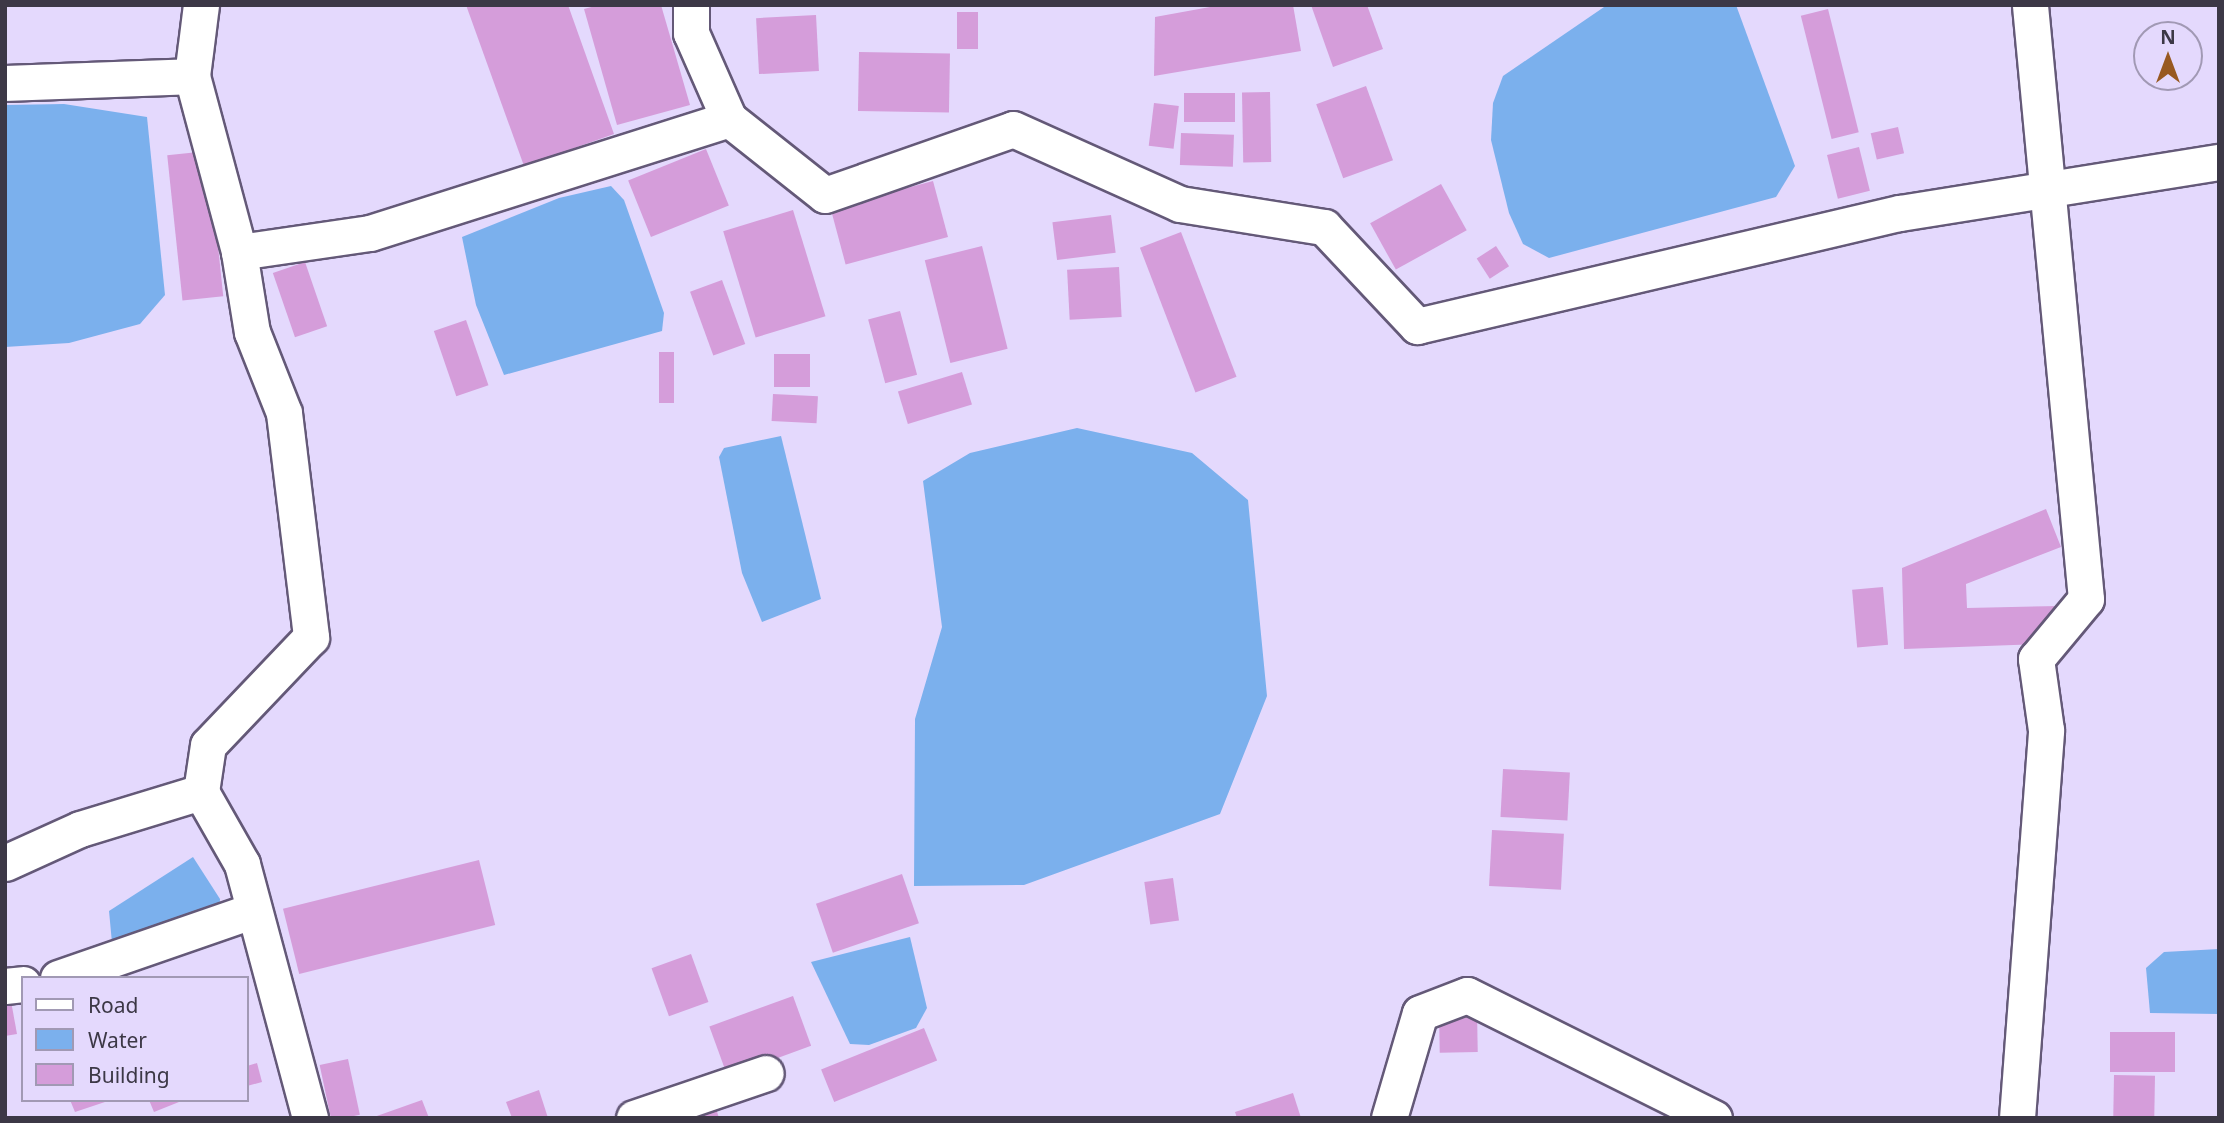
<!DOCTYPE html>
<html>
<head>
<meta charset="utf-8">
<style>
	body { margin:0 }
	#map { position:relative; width:2224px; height:1123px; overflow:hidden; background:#e4d9fd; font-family:"Noto Sans",sans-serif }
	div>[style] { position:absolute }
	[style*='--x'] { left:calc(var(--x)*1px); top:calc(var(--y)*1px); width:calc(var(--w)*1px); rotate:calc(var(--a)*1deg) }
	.water>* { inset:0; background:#7bb0ed }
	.building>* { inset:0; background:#d59dda; transform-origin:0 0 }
	.roads { filter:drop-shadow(2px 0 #645978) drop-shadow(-2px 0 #645978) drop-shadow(0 2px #645978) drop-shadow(0 -2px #645978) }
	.street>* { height:35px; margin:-17.5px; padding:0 17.5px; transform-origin:17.5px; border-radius:17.5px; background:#fff }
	span { translate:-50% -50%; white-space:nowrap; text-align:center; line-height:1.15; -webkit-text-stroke:6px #e4d9fd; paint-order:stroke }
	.frame { position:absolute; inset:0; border:7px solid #3c3846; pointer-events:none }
	.legend { position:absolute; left:21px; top:976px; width:228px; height:126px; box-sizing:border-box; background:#e4d9fd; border:2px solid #a199b4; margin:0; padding:9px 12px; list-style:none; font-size:21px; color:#3c3846 }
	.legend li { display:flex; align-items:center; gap:14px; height:35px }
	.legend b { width:35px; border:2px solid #a199b4 }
	.north { position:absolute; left:2133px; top:21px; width:70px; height:70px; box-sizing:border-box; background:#e4d9fd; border:2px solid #a199b4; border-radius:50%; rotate:0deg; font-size:19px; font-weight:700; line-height:28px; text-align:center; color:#3c3846 }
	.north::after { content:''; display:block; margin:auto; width:24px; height:32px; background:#985921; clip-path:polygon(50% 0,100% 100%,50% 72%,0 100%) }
</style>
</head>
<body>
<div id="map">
	<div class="water">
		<div style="clip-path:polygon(1607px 5px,1736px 5px,1795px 166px,1776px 197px,1549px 258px,1523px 244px,1509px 213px,1491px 140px,1493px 103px,1503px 76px)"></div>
		<div style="clip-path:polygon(64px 104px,147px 117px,165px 295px,140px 324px,69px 343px,5px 347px,5px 105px)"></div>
		<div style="clip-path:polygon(611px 186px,624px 200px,664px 313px,662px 331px,504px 375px,476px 305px,462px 237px,559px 198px)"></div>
		<div style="clip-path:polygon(1077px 428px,1192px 453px,1248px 500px,1267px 696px,1220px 814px,1024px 885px,914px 886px,915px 719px,942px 627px,923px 481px,970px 453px)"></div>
		<div style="clip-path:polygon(781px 436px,821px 599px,762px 622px,742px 573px,719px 457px,724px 448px)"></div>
		<div style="clip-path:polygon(193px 857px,220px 899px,219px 910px,112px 943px,109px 911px)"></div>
		<div style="clip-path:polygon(910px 937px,927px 1008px,916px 1028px,869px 1045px,850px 1044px,811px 962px)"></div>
		<div style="clip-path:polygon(2219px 949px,2219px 1014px,2150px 1013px,2146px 968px,2164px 952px)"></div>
	</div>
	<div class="building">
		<div style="clip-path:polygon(466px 5px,568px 5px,614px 134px,524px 166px)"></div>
		<div style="clip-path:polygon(599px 5px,661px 5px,690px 105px,617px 125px,584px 9px)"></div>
		<div style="clip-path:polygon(1221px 5px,1293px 5px,1301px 51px,1154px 76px,1155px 17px)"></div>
		<div style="clip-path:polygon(1311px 5px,1367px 5px,1383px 49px,1333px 67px)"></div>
		<div style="left:1828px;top:9px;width:127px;height:28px;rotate:76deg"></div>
		<div style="left:957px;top:12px;width:21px;height:37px"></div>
		<div style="left:816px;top:15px;width:56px;height:60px;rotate:87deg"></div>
		<div style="left:859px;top:52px;width:91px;height:59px;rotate:1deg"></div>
		<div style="left:1366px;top:86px;width:79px;height:53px;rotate:70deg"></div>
		<div style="left:1270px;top:92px;width:70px;height:28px;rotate:89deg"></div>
		<div style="left:1235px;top:93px;width:29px;height:51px;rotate:90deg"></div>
		<div style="left:1154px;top:103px;width:25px;height:43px;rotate:7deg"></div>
		<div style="left:1898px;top:127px;width:27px;height:28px;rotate:77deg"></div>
		<div style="left:1181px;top:133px;width:53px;height:32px;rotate:2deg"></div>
		<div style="left:1859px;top:147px;width:45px;height:33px;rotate:76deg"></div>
		<div style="left:706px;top:149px;width:61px;height:84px;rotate:68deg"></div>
		<div style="left:208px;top:151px;width:146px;height:41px;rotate:84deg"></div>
		<div style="left:933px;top:181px;width:58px;height:106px;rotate:75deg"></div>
		<div style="left:1441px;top:184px;width:53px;height:81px;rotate:61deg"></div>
		<div style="left:793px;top:210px;width:111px;height:73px;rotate:73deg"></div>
		<div style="left:1111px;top:215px;width:38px;height:59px;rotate:83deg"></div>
		<div style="left:1181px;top:232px;width:155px;height:44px;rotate:69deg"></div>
		<div style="left:982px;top:246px;width:106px;height:59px;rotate:76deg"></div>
		<div style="left:1496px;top:246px;width:24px;height:23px;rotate:57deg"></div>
		<div style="left:305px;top:262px;width:68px;height:34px;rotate:71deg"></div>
		<div style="left:1119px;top:267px;width:50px;height:52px;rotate:87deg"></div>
		<div style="left:722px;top:280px;width:68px;height:34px;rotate:70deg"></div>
		<div style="left:900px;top:311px;width:66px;height:33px;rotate:75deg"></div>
		<div style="left:466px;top:320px;width:69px;height:34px;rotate:71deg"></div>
		<div style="left:659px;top:352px;width:15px;height:51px"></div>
		<div style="left:810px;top:354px;width:33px;height:36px;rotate:90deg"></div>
		<div style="left:962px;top:372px;width:34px;height:67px;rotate:73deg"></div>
		<div style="left:773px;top:394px;width:45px;height:27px;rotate:3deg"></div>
		<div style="clip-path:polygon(2046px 509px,2061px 547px,1966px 584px,1967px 608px,2059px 606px,2040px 644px,1904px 649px,1902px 568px)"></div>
		<div style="left:1883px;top:587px;width:58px;height:31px;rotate:85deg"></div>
		<div style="left:1503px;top:769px;width:67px;height:48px;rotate:3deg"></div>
		<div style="left:1492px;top:830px;width:72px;height:56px;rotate:3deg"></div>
		<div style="left:479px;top:860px;width:67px;height:202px;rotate:76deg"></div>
		<div style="left:902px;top:874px;width:52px;height:91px;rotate:71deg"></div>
		<div style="left:1173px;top:878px;width:43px;height:29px;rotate:82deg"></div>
		<div style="left:691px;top:954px;width:51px;height:42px;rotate:70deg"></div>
		<div style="clip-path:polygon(9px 990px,17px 1034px,5px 1036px,5px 991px)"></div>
		<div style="left:793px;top:996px;width:53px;height:89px;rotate:70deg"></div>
		<div style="left:1477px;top:1010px;width:42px;height:38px;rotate:89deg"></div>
		<div style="left:924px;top:1028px;width:35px;height:111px;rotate:68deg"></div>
		<div style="left:2110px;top:1032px;width:65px;height:40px"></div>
		<div style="left:348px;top:1059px;width:57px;height:29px;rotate:78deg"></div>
		<div style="clip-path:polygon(257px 1063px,262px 1082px,247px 1086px,247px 1066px)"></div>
		<div style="left:2114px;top:1075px;width:41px;height:43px;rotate:1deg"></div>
		<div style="clip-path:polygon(539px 1090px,548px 1118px,512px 1118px,506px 1102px)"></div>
		<div style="clip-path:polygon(1293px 1093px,1301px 1118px,1237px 1118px,1235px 1112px)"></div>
		<div style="clip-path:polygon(70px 1100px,107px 1100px,108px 1101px,75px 1112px)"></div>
		<div style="clip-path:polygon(149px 1100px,178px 1100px,179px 1102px,154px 1112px)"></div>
		<div style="clip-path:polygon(422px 1100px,429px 1118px,374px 1118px,374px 1117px)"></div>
		<div style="clip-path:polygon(715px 1105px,719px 1118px,673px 1118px)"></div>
	</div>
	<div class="roads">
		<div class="street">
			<div style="--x:691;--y:5;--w:28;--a:90"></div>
			<div style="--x:691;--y:33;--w:94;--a:66.2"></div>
			<div style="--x:192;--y:76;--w:72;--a:-82.8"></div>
			<div style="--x:5;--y:83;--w:187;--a:-2.1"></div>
			<div style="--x:192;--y:76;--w:182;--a:75"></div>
			<div style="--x:239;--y:252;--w:132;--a:-8.3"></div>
			<div style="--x:370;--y:233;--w:377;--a:-17.6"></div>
			<div style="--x:729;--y:119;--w:122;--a:38.4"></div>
			<div style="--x:825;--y:195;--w:199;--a:-19.3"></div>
			<div style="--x:1013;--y:129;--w:183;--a:24.2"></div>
			<div style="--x:1180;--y:204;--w:146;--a:9.1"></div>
			<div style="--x:1324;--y:227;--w:136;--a:46.8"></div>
			<div style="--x:1417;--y:326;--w:496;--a:-13.2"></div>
			<div style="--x:1900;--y:213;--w:323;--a:-9.1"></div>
			<div style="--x:239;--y:252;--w:81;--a:80.8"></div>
			<div style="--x:252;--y:332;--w:87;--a:68.4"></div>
			<div style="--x:284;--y:413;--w:226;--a:83.1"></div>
			<div style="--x:311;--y:637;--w:149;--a:133.6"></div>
			<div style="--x:208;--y:745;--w:48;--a:98.5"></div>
			<div style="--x:201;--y:792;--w:83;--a:60.3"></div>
			<div style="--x:242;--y:864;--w:263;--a:75"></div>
			<div style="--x:5;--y:863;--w:82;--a:-24.4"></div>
			<div style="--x:80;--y:829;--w:127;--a:-17"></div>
			<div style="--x:58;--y:978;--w:207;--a:-19.1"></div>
			<div style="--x:5;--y:986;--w:18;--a:-6"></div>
			<div style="--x:634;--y:1118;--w:139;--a:-18.8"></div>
			<div style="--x:1389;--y:1118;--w:109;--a:-73.6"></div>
			<div style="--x:1420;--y:1013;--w:50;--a:-21"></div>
			<div style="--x:1467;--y:995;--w:276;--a:26.5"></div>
			<div style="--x:2017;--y:1118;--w:389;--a:-85.7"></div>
			<div style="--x:2046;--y:730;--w:72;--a:-98"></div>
			<div style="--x:2036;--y:659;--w:78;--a:-50.2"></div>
			<div style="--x:2086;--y:599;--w:597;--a:-95.39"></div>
		</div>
	</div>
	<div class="frame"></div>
	<ul class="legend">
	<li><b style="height:9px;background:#fff"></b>Road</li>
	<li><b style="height:19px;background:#7bb0ed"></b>Water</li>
	<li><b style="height:19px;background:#d59dda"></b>Building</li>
	</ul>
	<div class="north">N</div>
</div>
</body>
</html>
